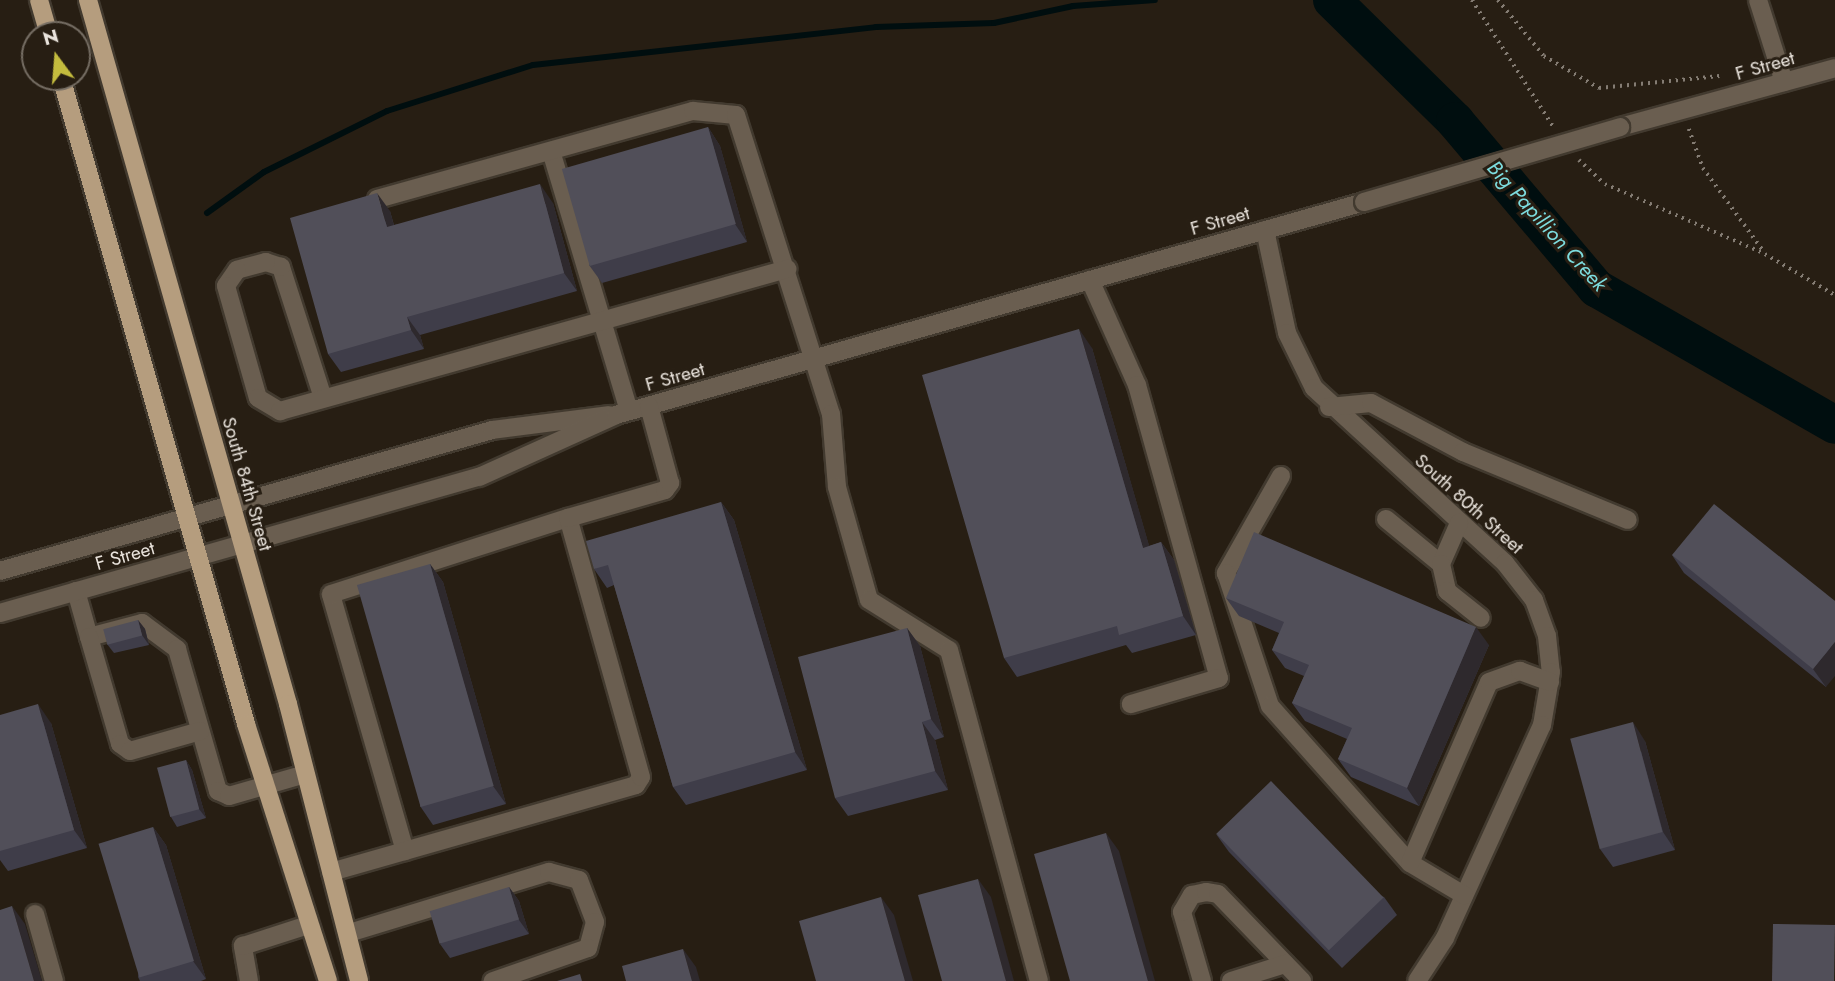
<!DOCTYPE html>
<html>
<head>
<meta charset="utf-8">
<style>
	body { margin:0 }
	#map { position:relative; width:1835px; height:981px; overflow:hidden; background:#271e13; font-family:Jost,sans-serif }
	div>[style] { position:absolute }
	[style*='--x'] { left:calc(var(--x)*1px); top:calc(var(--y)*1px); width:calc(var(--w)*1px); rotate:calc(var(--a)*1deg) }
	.stream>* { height:6px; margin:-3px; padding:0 3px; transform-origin:3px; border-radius:3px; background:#000e0f }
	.river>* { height:38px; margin:-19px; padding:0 19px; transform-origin:19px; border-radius:19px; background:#000e0f }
	.path>* { height:3.5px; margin-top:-1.75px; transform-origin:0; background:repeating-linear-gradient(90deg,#847c73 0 2px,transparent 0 7px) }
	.roads { filter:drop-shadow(2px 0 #423a2f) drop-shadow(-2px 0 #423a2f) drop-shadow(0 2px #423a2f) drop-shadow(0 -2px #423a2f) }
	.minor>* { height:18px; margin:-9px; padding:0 9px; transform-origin:9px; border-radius:9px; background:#6a5e50 }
	.major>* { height:18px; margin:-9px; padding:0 9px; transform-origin:9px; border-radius:9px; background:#b59d7e }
	.bridges { filter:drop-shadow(2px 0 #423a2f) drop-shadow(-2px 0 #423a2f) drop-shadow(0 2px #423a2f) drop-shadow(0 -2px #423a2f) }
	.minor-bridge>* { height:18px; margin:-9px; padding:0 9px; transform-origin:9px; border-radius:9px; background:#6a5e50 }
	.wall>* { inset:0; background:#3f3d49 }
	.shaded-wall>* { inset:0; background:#2e292d }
	.building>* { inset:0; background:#514f59; transform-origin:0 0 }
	span { translate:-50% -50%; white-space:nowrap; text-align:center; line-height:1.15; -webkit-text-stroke:6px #271e13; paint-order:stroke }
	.street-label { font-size:19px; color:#e9e3dc }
	.water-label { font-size:21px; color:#7ddcde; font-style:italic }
	.north { position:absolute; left:21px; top:21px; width:70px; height:70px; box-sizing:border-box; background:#271e13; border:2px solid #756d63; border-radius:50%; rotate:344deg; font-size:19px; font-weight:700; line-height:28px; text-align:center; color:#e9e3dc }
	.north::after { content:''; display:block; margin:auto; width:24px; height:32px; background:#c4bc3e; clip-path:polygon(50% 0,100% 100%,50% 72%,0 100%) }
</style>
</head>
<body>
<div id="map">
	<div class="stream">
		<div style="--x:207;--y:213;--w:70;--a:-35.7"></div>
		<div style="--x:264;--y:172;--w:137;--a:-26.4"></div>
		<div style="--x:387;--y:111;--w:153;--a:-17.5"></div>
		<div style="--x:533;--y:65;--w:345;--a:-6.3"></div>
		<div style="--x:876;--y:27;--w:118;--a:-1.9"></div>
		<div style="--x:994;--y:23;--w:81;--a:-12.1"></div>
		<div style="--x:1073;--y:6;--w:82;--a:-4.2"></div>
	</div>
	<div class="river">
		<div style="--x:1332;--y:0;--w:173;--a:44.5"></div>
		<div style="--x:1455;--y:121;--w:219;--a:49.8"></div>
		<div style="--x:1596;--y:288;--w:275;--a:29.8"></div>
	</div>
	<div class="path">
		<div style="--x:1472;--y:0;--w:150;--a:57.3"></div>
		<div style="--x:1498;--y:0;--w:72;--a:50.6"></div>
		<div style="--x:1544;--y:56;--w:64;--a:30.2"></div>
		<div style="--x:1599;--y:88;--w:121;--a:-5.7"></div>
		<div style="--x:1689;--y:129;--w:41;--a:70.3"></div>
		<div style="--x:1703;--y:168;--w:104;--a:54"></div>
		<div style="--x:1579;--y:160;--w:35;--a:43"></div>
		<div style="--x:1605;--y:184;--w:175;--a:23.6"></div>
		<div style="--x:1765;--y:254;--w:81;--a:30.4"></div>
	</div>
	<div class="roads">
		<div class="minor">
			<div style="--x:1758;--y:0;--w:86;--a:72.4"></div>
			<div style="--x:1620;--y:127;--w:223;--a:-15.3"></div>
			<div style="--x:551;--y:151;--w:271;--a:73.3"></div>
			<div style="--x:377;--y:199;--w:328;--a:-15.6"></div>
			<div style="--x:693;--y:111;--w:43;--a:5.3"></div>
			<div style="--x:736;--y:115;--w:314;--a:72.4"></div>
			<div style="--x:831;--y:414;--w:73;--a:85.3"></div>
			<div style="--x:837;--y:487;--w:117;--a:74.2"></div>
			<div style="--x:869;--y:600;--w:94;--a:32"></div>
			<div style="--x:949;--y:650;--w:343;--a:74.8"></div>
			<div style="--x:1265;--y:230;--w:105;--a:77.9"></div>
			<div style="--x:1287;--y:333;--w:61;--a:63.9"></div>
			<div style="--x:1314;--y:388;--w:259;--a:42.5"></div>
			<div style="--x:1505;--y:563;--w:47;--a:51.9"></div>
			<div style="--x:1534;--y:600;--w:38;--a:70"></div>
			<div style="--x:1547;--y:636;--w:36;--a:84"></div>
			<div style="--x:1551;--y:672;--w:54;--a:99.6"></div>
			<div style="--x:1542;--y:725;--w:234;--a:114.5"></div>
			<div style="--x:1445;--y:938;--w:51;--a:123.1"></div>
			<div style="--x:1090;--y:280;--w:115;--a:65.9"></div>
			<div style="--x:1137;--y:385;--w:304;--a:74.4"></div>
			<div style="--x:1219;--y:678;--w:92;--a:163.5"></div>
			<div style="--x:323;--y:398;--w:138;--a:-107.8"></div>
			<div style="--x:281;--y:267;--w:16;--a:-162"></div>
			<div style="--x:266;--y:262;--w:30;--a:165"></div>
			<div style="--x:237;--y:270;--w:19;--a:125"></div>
			<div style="--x:226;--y:286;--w:116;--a:74.1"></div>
			<div style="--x:258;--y:398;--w:26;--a:31"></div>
			<div style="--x:280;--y:411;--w:527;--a:-15.65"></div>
			<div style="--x:1329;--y:407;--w:42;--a:-5.4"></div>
			<div style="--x:1371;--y:403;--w:104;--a:28"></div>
			<div style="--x:1463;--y:452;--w:178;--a:22.4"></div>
			<div style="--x:1281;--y:476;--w:112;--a:119.6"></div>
			<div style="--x:1226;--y:573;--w:140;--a:71.7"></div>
			<div style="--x:1270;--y:706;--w:210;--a:48.3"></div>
			<div style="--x:1410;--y:863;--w:63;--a:30.7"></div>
			<div style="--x:1386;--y:519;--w:71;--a:39.3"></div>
			<div style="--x:1441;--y:564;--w:45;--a:-66.3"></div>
			<div style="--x:1441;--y:564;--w:28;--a:77"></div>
			<div style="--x:1447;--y:591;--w:43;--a:38.5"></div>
			<div style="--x:0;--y:571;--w:512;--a:-15.99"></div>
			<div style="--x:492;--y:430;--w:118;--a:-7.3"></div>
			<div style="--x:76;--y:591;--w:48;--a:74.2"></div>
			<div style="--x:89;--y:637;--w:55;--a:-14.8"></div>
			<div style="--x:142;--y:623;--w:44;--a:36.6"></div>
			<div style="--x:177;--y:649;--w:148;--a:73.9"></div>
			<div style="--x:218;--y:791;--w:12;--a:24"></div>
			<div style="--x:229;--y:796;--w:79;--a:-16.1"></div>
			<div style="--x:0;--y:613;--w:498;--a:-15.9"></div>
			<div style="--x:479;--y:477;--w:150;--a:-24.3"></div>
			<div style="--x:616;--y:415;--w:778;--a:-15.89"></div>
			<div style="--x:89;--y:637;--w:111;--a:73.8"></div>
			<div style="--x:120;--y:744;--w:12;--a:35"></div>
			<div style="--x:130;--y:751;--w:73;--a:-15.9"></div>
			<div style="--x:405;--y:851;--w:267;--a:-106.1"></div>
			<div style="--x:331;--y:594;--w:249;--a:-17.8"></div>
			<div style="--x:1410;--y:863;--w:197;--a:-66.4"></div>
			<div style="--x:1489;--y:682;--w:33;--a:-20"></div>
			<div style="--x:1520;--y:671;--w:32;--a:20"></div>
			<div style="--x:331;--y:872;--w:317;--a:-15.9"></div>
			<div style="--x:636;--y:785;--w:9;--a:-58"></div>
			<div style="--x:641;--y:777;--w:269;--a:-105.7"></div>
			<div style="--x:568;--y:518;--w:101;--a:-16.1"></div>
			<div style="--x:665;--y:490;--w:9;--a:-54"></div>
			<div style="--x:670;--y:483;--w:80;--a:-105.3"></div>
			<div style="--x:35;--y:914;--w:70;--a:74.2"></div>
			<div style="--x:349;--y:933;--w:209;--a:-17"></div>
			<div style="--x:549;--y:872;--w:31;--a:15"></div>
			<div style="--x:579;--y:880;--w:45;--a:69.1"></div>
			<div style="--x:595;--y:922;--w:27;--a:105"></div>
			<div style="--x:588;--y:948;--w:101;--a:160.8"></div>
			<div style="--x:249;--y:981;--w:36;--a:-100"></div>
			<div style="--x:243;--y:946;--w:68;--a:-17.9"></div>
			<div style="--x:1202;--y:981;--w:72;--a:-106.2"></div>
			<div style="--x:1182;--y:912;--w:20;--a:-60"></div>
			<div style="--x:1192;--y:895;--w:14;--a:-12"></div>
			<div style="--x:1206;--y:892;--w:12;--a:9"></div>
			<div style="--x:1218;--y:894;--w:121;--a:46"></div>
			<div style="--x:1231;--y:981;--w:57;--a:-17.5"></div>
		</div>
		<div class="major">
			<div style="--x:39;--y:0;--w:36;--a:74"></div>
			<div style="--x:88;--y:0;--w:732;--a:74.14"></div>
			<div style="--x:288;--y:704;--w:286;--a:75.6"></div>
			<div style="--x:61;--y:77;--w:673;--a:74.04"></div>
			<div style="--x:246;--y:724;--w:270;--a:72.3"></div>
		</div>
	</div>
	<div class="bridges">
		<div class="minor-bridge">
			<div style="--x:1364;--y:202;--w:267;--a:-16.3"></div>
		</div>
	</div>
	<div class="wall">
		<div style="clip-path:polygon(708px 127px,720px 146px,747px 242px,602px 283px,589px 265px)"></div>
		<div style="clip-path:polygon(553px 203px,577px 291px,420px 335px,424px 349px,341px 372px,328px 354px,390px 211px,394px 225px)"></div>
		<div style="clip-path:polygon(1092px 348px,1149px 546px,1161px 542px,1174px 560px,1196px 635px,1132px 653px,1126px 645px,1017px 677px,1004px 658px)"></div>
		<div style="clip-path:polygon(721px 502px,734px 520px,807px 770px,686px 805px,673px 787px,614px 585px,607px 588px,594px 569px)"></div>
		<div style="clip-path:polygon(1672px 555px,1835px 601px,1826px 687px,1684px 573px)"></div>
		<div style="clip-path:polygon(430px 564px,443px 582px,506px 804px,433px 825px,420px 806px)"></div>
		<div style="clip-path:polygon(1226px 598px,1489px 645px,1419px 806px,1351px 777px,1338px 759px,1347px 739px,1305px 721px,1292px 703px,1304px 676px,1285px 668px,1272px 650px,1279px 633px,1239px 616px)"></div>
		<div style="clip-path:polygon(138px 620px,145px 629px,149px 645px,114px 653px,107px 644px)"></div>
		<div style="clip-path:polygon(907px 628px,920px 646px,944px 737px,935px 740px,948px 790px,848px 816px,835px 798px)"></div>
		<div style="clip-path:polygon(0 715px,51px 723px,87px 848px,8px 871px,0 860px)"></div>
		<div style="clip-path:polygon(1645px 741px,1675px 850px,1613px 867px,1600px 849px)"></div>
		<div style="clip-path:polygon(186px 760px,192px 770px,206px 818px,177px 827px,171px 817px)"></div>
		<div style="clip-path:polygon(153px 827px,166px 845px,206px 979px,201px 981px,140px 981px,138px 977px)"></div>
		<div style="clip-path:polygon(1216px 834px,1384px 897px,1397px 915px,1342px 968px,1229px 852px)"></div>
		<div style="clip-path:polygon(509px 887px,519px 901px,529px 934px,450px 958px,440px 944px)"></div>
	</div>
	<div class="shaded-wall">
		<div style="clip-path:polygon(708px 127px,720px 146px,747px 242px,735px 224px)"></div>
		<div style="clip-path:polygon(540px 184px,553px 203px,577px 291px,564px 273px)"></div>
		<div style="clip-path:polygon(377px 193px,390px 211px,399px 245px,387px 227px)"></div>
		<div style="clip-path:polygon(407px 317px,420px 335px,424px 349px,411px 330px)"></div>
		<div style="clip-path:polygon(1079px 329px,1092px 348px,1155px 566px,1143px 548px)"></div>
		<div style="clip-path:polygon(721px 502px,734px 520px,807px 770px,795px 752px)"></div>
		<div style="clip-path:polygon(1161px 542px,1174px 560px,1196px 635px,1183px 616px)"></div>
		<div style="clip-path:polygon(430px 564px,443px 582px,506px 804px,493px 786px)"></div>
		<div style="clip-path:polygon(138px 620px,145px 629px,149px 645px,142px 635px)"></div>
		<div style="clip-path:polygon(1476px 627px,1489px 645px,1419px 806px,1407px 788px)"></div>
		<div style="clip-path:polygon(907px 628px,920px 646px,944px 737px,931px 719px)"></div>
		<div style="clip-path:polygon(1835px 642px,1835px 676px,1826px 687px,1813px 669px)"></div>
		<div style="clip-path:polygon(38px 704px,51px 723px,87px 848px,74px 830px)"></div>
		<div style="clip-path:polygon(922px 722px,935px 740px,948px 790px,935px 771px)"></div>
		<div style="clip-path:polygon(1633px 722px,1645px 741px,1675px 850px,1663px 832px)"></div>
		<div style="clip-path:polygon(186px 760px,192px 770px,206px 818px,199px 809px)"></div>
		<div style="clip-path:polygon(153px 827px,166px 845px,206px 979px,193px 961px)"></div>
		<div style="clip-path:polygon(1106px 833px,1119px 851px,1155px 981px,1148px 981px)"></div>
		<div style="clip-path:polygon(978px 879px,991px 897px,1014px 981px,1006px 981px)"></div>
		<div style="clip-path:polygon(509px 887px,519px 901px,529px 934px,519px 920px)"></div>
		<div style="clip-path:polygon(881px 897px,894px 915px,913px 981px,905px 981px)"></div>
		<div style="clip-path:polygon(12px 906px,25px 924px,42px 981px,34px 981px)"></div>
		<div style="clip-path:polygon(683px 949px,696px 967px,700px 981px,692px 981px)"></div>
	</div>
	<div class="building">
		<div style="left:708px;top:127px;width:101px;height:152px;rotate:74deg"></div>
		<div style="clip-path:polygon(540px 184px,564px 273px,407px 317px,411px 330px,328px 354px,290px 218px,377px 193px,387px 227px)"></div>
		<div style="clip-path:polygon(1079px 329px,1143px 548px,1161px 542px,1183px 616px,1119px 635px,1117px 626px,1004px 658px,922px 375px)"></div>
		<div style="clip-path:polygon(721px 502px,795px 752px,673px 787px,608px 565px,594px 569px,586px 541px)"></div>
		<div style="clip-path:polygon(1714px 504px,1835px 601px,1835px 642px,1813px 669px,1672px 555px)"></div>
		<div style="clip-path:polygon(1254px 532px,1476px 627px,1407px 788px,1338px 759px,1352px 728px,1292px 703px,1309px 665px,1272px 650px,1284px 622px,1226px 598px)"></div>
		<div style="left:430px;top:564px;width:231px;height:76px;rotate:74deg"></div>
		<div style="left:138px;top:620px;width:16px;height:36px;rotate:75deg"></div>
		<div style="clip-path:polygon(907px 628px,931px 719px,922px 722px,935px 771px,835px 798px,798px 657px)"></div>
		<div style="clip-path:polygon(38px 704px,74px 830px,0 851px,0 715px)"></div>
		<div style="left:1633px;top:722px;width:114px;height:65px;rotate:75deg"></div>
		<div style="left:186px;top:760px;width:51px;height:30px;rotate:75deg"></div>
		<div style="left:1271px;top:781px;width:162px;height:76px;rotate:46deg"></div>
		<div style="left:153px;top:827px;width:140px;height:57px;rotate:73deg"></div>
		<div style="clip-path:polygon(1106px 833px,1148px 981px,1070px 981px,1034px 854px)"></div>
		<div style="clip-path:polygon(978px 879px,1006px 981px,942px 981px,918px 895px)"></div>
		<div style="left:509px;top:887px;width:34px;height:83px;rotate:73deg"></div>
		<div style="clip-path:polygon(881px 897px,905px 981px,816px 981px,799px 921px)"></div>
		<div style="clip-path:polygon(12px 906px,34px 981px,0 981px,0 910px)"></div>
		<div style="left:1773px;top:924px;width:62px;height:57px;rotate:1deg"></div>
		<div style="clip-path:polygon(683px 949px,692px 981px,626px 981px,622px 966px)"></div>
		<div style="clip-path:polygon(580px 974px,582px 981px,557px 981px)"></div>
	</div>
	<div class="street-label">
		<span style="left:1765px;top:66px;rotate:-16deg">F Street</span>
		<span style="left:1220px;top:221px;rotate:-16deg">F Street</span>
		<span style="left:675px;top:377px;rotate:-16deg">F Street</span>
		<span style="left:247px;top:484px;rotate:74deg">South 84th Street</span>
		<span style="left:1469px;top:504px;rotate:42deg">South 80th Street</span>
		<span style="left:125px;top:556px;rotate:-16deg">F Street</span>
	</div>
	<div class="water-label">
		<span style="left:1547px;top:226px;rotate:48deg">Big Papillion Creek</span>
	</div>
	<div class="north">N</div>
</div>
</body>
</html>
